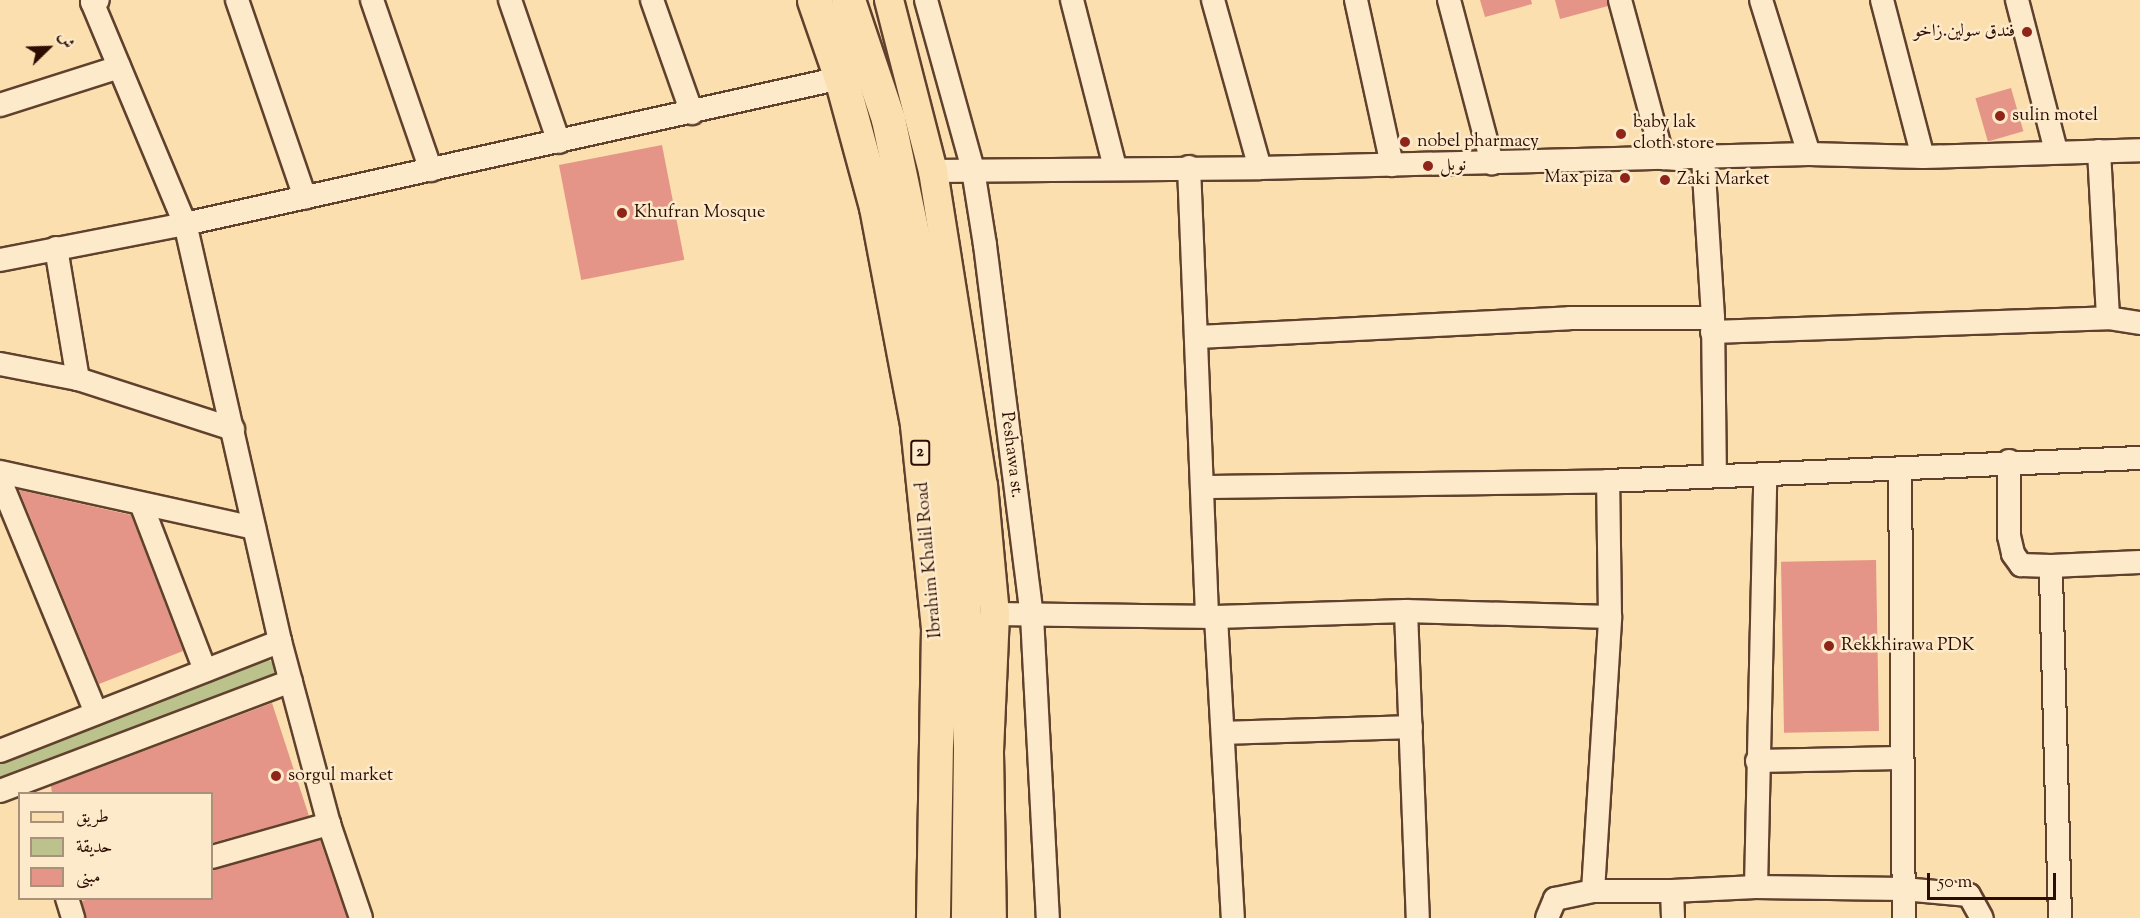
<!DOCTYPE html>
<html>
<head>
<meta charset="utf-8">
<style>
	body { margin:0 }
	#map { position:relative; width:2140px; height:918px; overflow:hidden; background:#fbdfaf; font-family:"Sorts Mill Goudy",Amiri,serif }
	div>[style] { position:absolute }
	[style*='--x'] { left:calc(var(--x)*1px); top:calc(var(--y)*1px); width:calc(var(--w)*1px); rotate:calc(var(--a)*1deg) }
	.green>* { inset:0; background:#bcc28c }
	.building>* { inset:0; background:#e59587; transform-origin:0 0 }
	.roads { filter:drop-shadow(2px 0 #60412d) drop-shadow(-2px 0 #60412d) drop-shadow(0 2px #60412d) drop-shadow(0 -2px #60412d) }
	.minor>* { height:22px; margin:-11px; padding:0 11px; transform-origin:11px; border-radius:11px; background:#fceacb }
	.major>* { height:28px; margin:-14px; padding:0 14px; transform-origin:14px; border-radius:14px; background:#fbdfaf }
	.highway>* { height:33px; margin:-16.5px; padding:0 16.5px; transform-origin:16.5px; border-radius:16.5px; background:#fbdfaf }
	.dots>* { width:16px; height:16px; translate:-50% -50%; box-sizing:border-box; border:3px solid #fceacb; border-radius:50% }
	span { translate:-50% -50%; white-space:nowrap; text-align:center; line-height:1.15; -webkit-text-stroke:5px #fceacb; paint-order:stroke }
	.shield-label span { padding:2px 4px; background:#fceacb; border:2px solid; border-radius:4px; -webkit-text-stroke-width:0 }
	.shield-label { font-size:16px; color:#2d0c02; font-weight:700 }
	.poi-label { font-size:18px; color:#2d0c02 }
	.right { translate:-100% -50%; text-align:right }
	.left { translate:0 -50%; text-align:left }
	.street-label { font-size:18px; color:#2d0c02 }
	.legend { position:absolute; left:18px; top:792px; width:195px; height:108px; box-sizing:border-box; background:#fceacb; border:2px solid #a9917b; margin:0; padding:8px 10px; list-style:none; font-size:18px; color:#2d0c02 }
	.legend li { display:flex; align-items:center; gap:12px; height:30px }
	.legend b { width:30px; border:2px solid #a9917b }
	.north { position:absolute; left:18px; top:18px; width:60px; height:60px; -webkit-text-stroke:4px #fceacb; paint-order:stroke; rotate:67deg; font-size:16px; font-weight:700; line-height:24px; text-align:center; color:#2d0c02 }
	.north::after { content:''; display:block; margin:auto; width:21px; height:27px; background:#2d0c02; clip-path:polygon(50% 0,100% 100%,50% 72%,0 100%) }
	.scale { position:absolute; left:1927px; top:873px; width:129px; height:27px; box-sizing:border-box; border:3px solid #2d0c02; border-top:0; padding-left:8px; font-size:18px; line-height:21px; white-space:nowrap; color:#2d0c02; -webkit-text-stroke:4px #fceacb; paint-order:stroke }
</style>
</head>
<body>
<div id="map">
	<div class="green">
		<div style="clip-path:polygon(263px 656px,276px 665px,272px 679px,0 787px,0 760px)"></div>
	</div>
	<div class="building">
		<div style="clip-path:polygon(1480px 0,1531px 0,1532px 4px,1485px 17px)"></div>
		<div style="clip-path:polygon(1555px 0,1607px 0,1608px 6px,1560px 19px)"></div>
		<div style="left:2011px;top:88px;width:45px;height:37px;rotate:74deg"></div>
		<div style="left:662px;top:145px;width:117px;height:105px;rotate:79deg"></div>
		<div style="clip-path:polygon(19px 490px,131px 515px,183px 651px,99px 684px)"></div>
		<div style="left:1876px;top:560px;width:171px;height:95px;rotate:89deg"></div>
		<div style="clip-path:polygon(272px 703px,309px 816px,212px 843px,212px 794px,52px 794px,51px 786px)"></div>
		<div style="clip-path:polygon(320px 840px,347px 918px,86px 918px,82px 901px,93px 898px,212px 898px,212px 870px)"></div>
	</div>
	<div class="roads">
		<div class="minor">
			<div style="--x:237;--y:0;--w:209;--a:71"></div>
			<div style="--x:372;--y:0;--w:180;--a:70.9"></div>
			<div style="--x:510;--y:0;--w:150;--a:71"></div>
			<div style="--x:652;--y:0;--w:120;--a:70.5"></div>
			<div style="--x:926;--y:0;--w:176;--a:74.5"></div>
			<div style="--x:973;--y:170;--w:76;--a:80.9"></div>
			<div style="--x:985;--y:245;--w:374;--a:82.8"></div>
			<div style="--x:1032;--y:616;--w:302;--a:87"></div>
			<div style="--x:1072;--y:0;--w:172;--a:75.6"></div>
			<div style="--x:1213;--y:0;--w:174;--a:74.4"></div>
			<div style="--x:1356;--y:0;--w:169;--a:77.7"></div>
			<div style="--x:1449;--y:0;--w:169;--a:75.2"></div>
			<div style="--x:1620;--y:0;--w:164;--a:74.8"></div>
			<div style="--x:1663;--y:158;--w:15;--a:4"></div>
			<div style="--x:1761;--y:0;--w:161;--a:72.7"></div>
			<div style="--x:1882;--y:0;--w:162;--a:75.4"></div>
			<div style="--x:2017;--y:0;--w:156;--a:75.5"></div>
			<div style="--x:0;--y:105;--w:125;--a:-17.7"></div>
			<div style="--x:2099;--y:151;--w:167;--a:86.9"></div>
			<div style="--x:2108;--y:318;--w:32;--a:9"></div>
			<div style="--x:1703;--y:158;--w:160;--a:86.4"></div>
			<div style="--x:1713;--y:318;--w:158;--a:89.3"></div>
			<div style="--x:1189;--y:167;--w:450;--a:87.7"></div>
			<div style="--x:933;--y:171;--w:327;--a:-0.5"></div>
			<div style="--x:1260;--y:168;--w:549;--a:-1.46"></div>
			<div style="--x:1809;--y:154;--w:114;--a:1.5"></div>
			<div style="--x:1923;--y:157;--w:217;--a:-1.8"></div>
			<div style="--x:56;--y:248;--w:133;--a:80.5"></div>
			<div style="--x:0;--y:260;--w:188;--a:-11"></div>
			<div style="--x:185;--y:224;--w:241;--a:-112.7"></div>
			<div style="--x:92;--y:2;--w:6;--a:-18"></div>
			<div style="--x:1712;--y:332;--w:396;--a:-2"></div>
			<div style="--x:1198;--y:337;--w:372;--a:-2.9"></div>
			<div style="--x:1570;--y:318;--w:143;--a:0"></div>
			<div style="--x:0;--y:364;--w:79;--a:10.9"></div>
			<div style="--x:78;--y:379;--w:163;--a:17.9"></div>
			<div style="--x:2009;--y:461;--w:75;--a:90"></div>
			<div style="--x:2009;--y:536;--w:18;--a:77"></div>
			<div style="--x:2013;--y:554;--w:14;--a:54"></div>
			<div style="--x:2021;--y:565;--w:30;--a:2"></div>
			<div style="--x:1900;--y:471;--w:447;--a:89.5"></div>
			<div style="--x:0;--y:472;--w:260;--a:12.4"></div>
			<div style="--x:0;--y:480;--w:252;--a:67.6"></div>
			<div style="--x:1203;--y:487;--w:405;--a:-0.8"></div>
			<div style="--x:1608;--y:481;--w:532;--a:-2.48"></div>
			<div style="--x:142;--y:506;--w:176;--a:69"></div>
			<div style="--x:1406;--y:611;--w:307;--a:87.8"></div>
			<div style="--x:995;--y:614;--w:221;--a:0.8"></div>
			<div style="--x:1216;--y:617;--w:190;--a:-1.8"></div>
			<div style="--x:1406;--y:611;--w:204;--a:1.7"></div>
			<div style="--x:1216;--y:617;--w:301;--a:86.8"></div>
			<div style="--x:1223;--y:733;--w:188;--a:-1.8"></div>
			<div style="--x:0;--y:751;--w:301;--a:-21.4"></div>
			<div style="--x:1757;--y:761;--w:143;--a:-1.2"></div>
			<div style="--x:0;--y:791;--w:311;--a:-20.7"></div>
			<div style="--x:212;--y:857;--w:122;--a:-15.8"></div>
			<div style="--x:1756;--y:887;--w:411;--a:-88.7"></div>
			<div style="--x:1593;--y:891;--w:275;--a:-86.4"></div>
			<div style="--x:1610;--y:617;--w:136;--a:-90.8"></div>
			<div style="--x:67;--y:898;--w:21;--a:73"></div>
			<div style="--x:361;--y:918;--w:99;--a:-108.8"></div>
			<div style="--x:329;--y:824;--w:189;--a:-105"></div>
			<div style="--x:280;--y:641;--w:428;--a:-102.8"></div>
			<div style="--x:185;--y:224;--w:672;--a:-12.55"></div>
			<div style="--x:1547;--y:918;--w:21;--a:-67"></div>
			<div style="--x:1555;--y:899;--w:39;--a:-12"></div>
			<div style="--x:1593;--y:891;--w:79;--a:0"></div>
			<div style="--x:1673;--y:918;--w:27;--a:-92"></div>
			<div style="--x:1672;--y:891;--w:84;--a:-2.7"></div>
			<div style="--x:1756;--y:887;--w:147;--a:0.8"></div>
			<div style="--x:1903;--y:889;--w:66;--a:5.2"></div>
			<div style="--x:1969;--y:895;--w:26;--a:61"></div>
			<div style="--x:2060;--y:918;--w:352;--a:-91.5"></div>
			<div style="--x:2051;--y:566;--w:89;--a:-2.6"></div>
		</div>
		<div class="major">
			<div style="--x:889;--y:0;--w:177;--a:75.6"></div>
			<div style="--x:933;--y:171;--w:318;--a:81"></div>
			<div style="--x:983;--y:485;--w:130;--a:84.7"></div>
			<div style="--x:995;--y:614;--w:139;--a:92.5"></div>
			<div style="--x:989;--y:753;--w:165;--a:89"></div>
		</div>
		<div class="highway">
			<div style="--x:814;--y:0;--w:83;--a:70.9"></div>
			<div style="--x:841;--y:78;--w:134;--a:74.8"></div>
			<div style="--x:876;--y:207;--w:222;--a:79.3"></div>
			<div style="--x:917;--y:425;--w:204;--a:84.1"></div>
			<div style="--x:938;--y:628;--w:290;--a:91"></div>
			<div style="--x:848;--y:0;--w:126;--a:71.4"></div>
			<div style="--x:888;--y:119;--w:180;--a:78.1"></div>
			<div style="--x:925;--y:295;--w:151;--a:80.8"></div>
			<div style="--x:949;--y:444;--w:128;--a:84.2"></div>
			<div style="--x:962;--y:571;--w:178;--a:87.4"></div>
			<div style="--x:970;--y:749;--w:169;--a:90.7"></div>
		</div>
	</div>
	<div class="dots">
		<div style="left:2027px;top:32px;background:#8f2418"></div>
		<div style="left:2000px;top:116px;background:#8f2418"></div>
		<div style="left:1621px;top:134px;background:#8f2418"></div>
		<div style="left:1405px;top:142px;background:#8f2418"></div>
		<div style="left:1428px;top:166px;background:#8f2418"></div>
		<div style="left:1625px;top:178px;background:#8f2418"></div>
		<div style="left:1665px;top:180px;background:#8f2418"></div>
		<div style="left:622px;top:213px;background:#8f2418"></div>
		<div style="left:1829px;top:646px;background:#8f2418"></div>
		<div style="left:276px;top:776px;background:#8f2418"></div>
	</div>
	<div class="shield-label">
		<span style="left:920px;top:453px">2</span>
	</div>
	<div class="poi-label">
		<span class="right" style="left:2015px;top:32px">فندق سولين.زاخو</span>
		<span class="left" style="left:2012px;top:116px">sulin motel</span>
		<span class="left" style="left:1633px;top:134px">baby lak<br>cloth store</span>
		<span class="left" style="left:1417px;top:142px">nobel pharmacy</span>
		<span class="left" style="left:1440px;top:166px">نوبل</span>
		<span class="right" style="left:1613px;top:178px">Max piza</span>
		<span class="left" style="left:1677px;top:180px">Zaki Market</span>
		<span class="left" style="left:634px;top:213px">Khufran Mosque</span>
		<span class="left" style="left:1841px;top:646px">Rekkhirawa PDK</span>
		<span class="left" style="left:288px;top:776px">sorgul market</span>
	</div>
	<div class="street-label">
		<span style="left:1011px;top:455px;rotate:83deg">Peshawa st.</span>
		<span style="left:930px;top:560px;rotate:-95deg">Ibrahim Khalil Road</span>
	</div>
	<ul class="legend">
	<li><b style="height:8px;background:#fbdfaf"></b>طريق</li>
	<li><b style="height:16px;background:#bcc28c"></b>حديقة</li>
	<li><b style="height:16px;background:#e59587"></b>مبنى</li>
	</ul>
	<div class="north">ش</div>
	<div class="scale">50 m</div>
</div>
</body>
</html>
